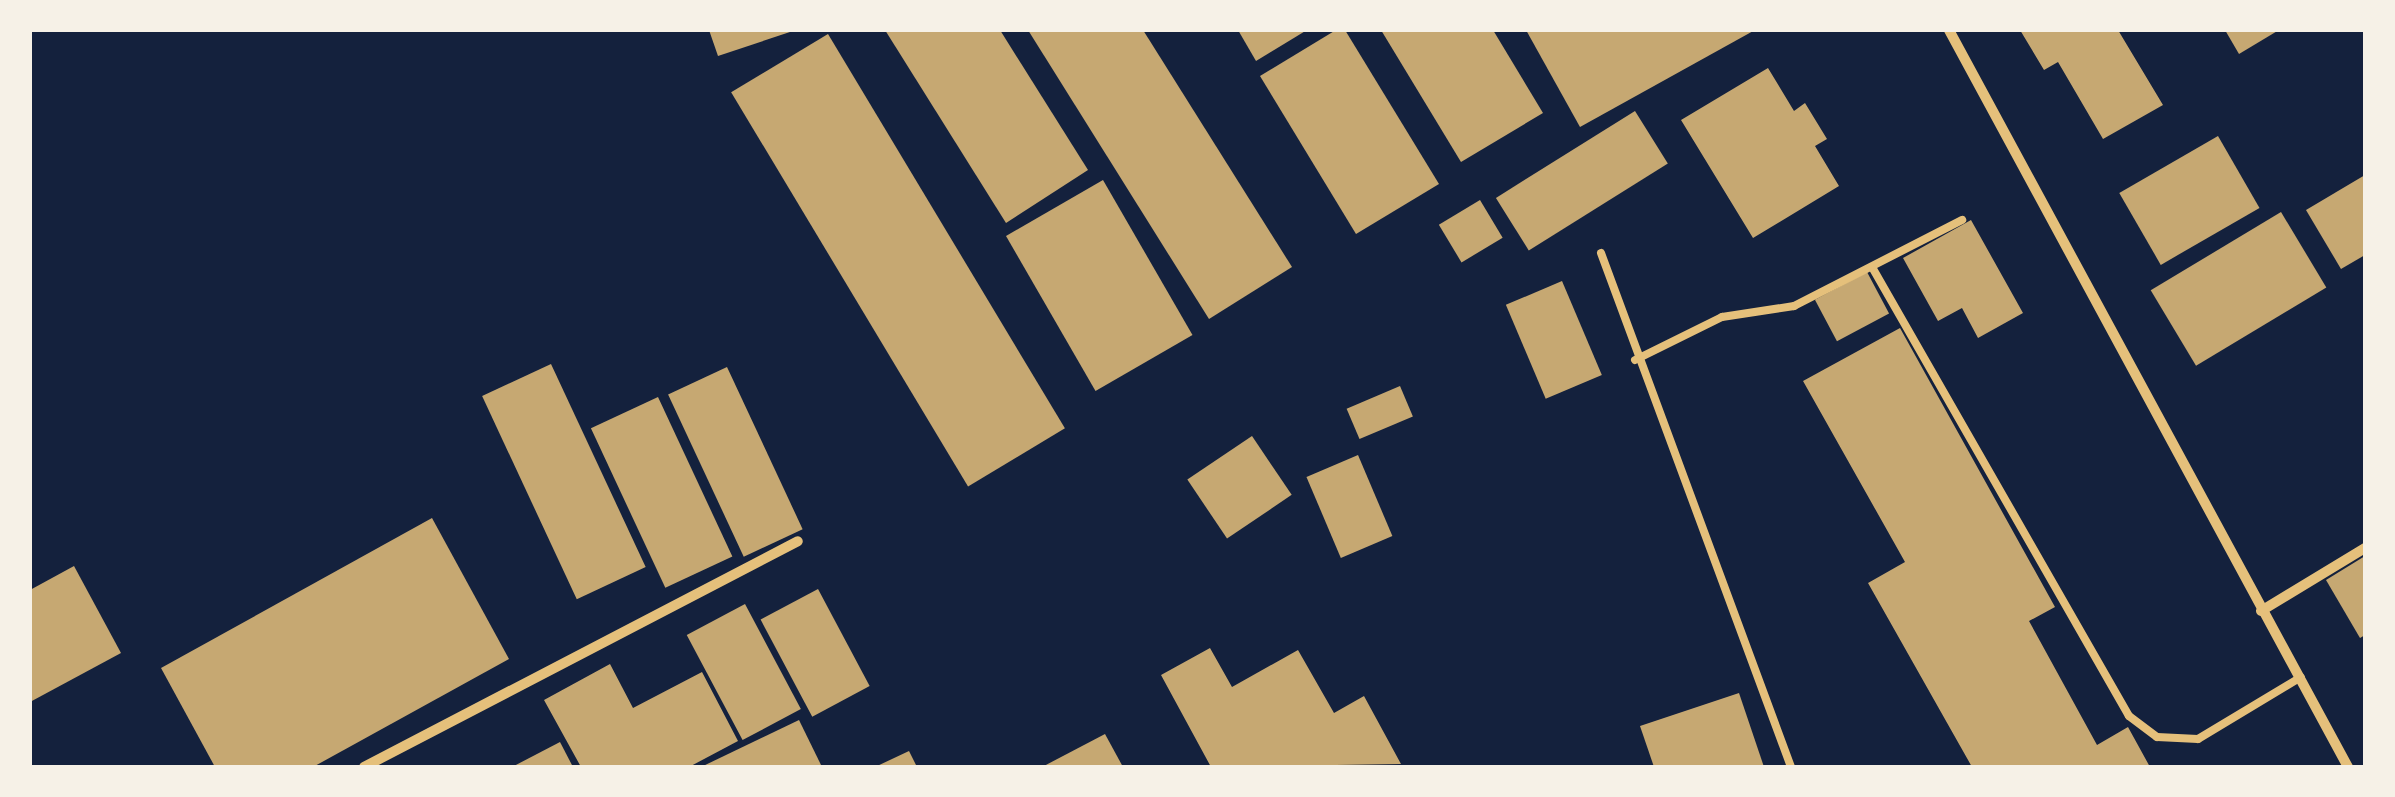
<!DOCTYPE html>
<html>
<head>
<meta charset="utf-8">
<style>
	body { margin:0 }
	#map { position:relative; width:2395px; height:797px; overflow:hidden; background:#14213d; font-family:"Work Sans",sans-serif }
	div>[style] { position:absolute }
	[style*='--x'] { left:calc(var(--x)*1px); top:calc(var(--y)*1px); width:calc(var(--w)*1px); rotate:calc(var(--a)*1deg) }
	.building>* { inset:0; background:#c6a872; transform-origin:0 0 }
	.service>* { height:8px; margin:-4px; padding:0 4px; transform-origin:4px; border-radius:4px; background:#e5c07b }
	.minor>* { height:10px; margin:-5px; padding:0 5px; transform-origin:5px; border-radius:5px; background:#e5c07b }
	span { translate:-50% -50%; white-space:nowrap; text-align:center; line-height:1.15; -webkit-text-stroke:9px #f6f1e7; paint-order:stroke }
	.frame { position:absolute; inset:0; border:32px solid #f6f1e7; pointer-events:none }
</style>
</head>
<body>
<div id="map">
	<div class="building">
		<div style="clip-path:polygon(709px 30px,793px 30px,793px 31px,718px 56px)"></div>
		<div style="clip-path:polygon(885px 30px,1000px 30px,1088px 170px,1006px 223px)"></div>
		<div style="clip-path:polygon(1028px 30px,1143px 30px,1292px 267px,1209px 319px)"></div>
		<div style="clip-path:polygon(1238px 30px,1307px 30px,1256px 61px)"></div>
		<div style="clip-path:polygon(1336px 30px,1345px 30px,1439px 184px,1356px 234px,1260px 76px)"></div>
		<div style="clip-path:polygon(1381px 30px,1493px 30px,1543px 113px,1461px 162px)"></div>
		<div style="clip-path:polygon(1526px 30px,1755px 30px,1580px 127px)"></div>
		<div style="clip-path:polygon(2020px 30px,2118px 30px,2163px 105px,2103px 139px,2058px 62px,2044px 70px)"></div>
		<div style="clip-path:polygon(2225px 30px,2279px 30px,2239px 54px)"></div>
		<div style="left:828px;top:34px;width:460px;height:113px;rotate:59deg"></div>
		<div style="clip-path:polygon(1768px 68px,1794px 111px,1805px 103px,1827px 139px,1815px 146px,1839px 186px,1753px 238px,1681px 120px)"></div>
		<div style="left:1635px;top:111px;width:62px;height:164px;rotate:58deg"></div>
		<div style="left:2218px;top:136px;width:83px;height:114px;rotate:60deg"></div>
		<div style="clip-path:polygon(2365px 175px,2365px 255px,2341px 269px,2306px 210px)"></div>
		<div style="left:1103px;top:180px;width:179px;height:112px;rotate:60deg"></div>
		<div style="left:1480px;top:200px;width:44px;height:48px;rotate:59deg"></div>
		<div style="left:2281px;top:212px;width:88px;height:152px;rotate:59deg"></div>
		<div style="clip-path:polygon(1971px 220px,2023px 313px,1978px 338px,1962px 308px,1938px 321px,1903px 258px)"></div>
		<div style="left:1867px;top:272px;width:47px;height:59px;rotate:62deg"></div>
		<div style="left:1562px;top:281px;width:102px;height:61px;rotate:67deg"></div>
		<div style="clip-path:polygon(1900px 328px,2055px 607px,2029px 621px,2097px 745px,2128px 727px,2150px 767px,1972px 767px,1868px 583px,1905px 562px,1803px 381px)"></div>
		<div style="left:551px;top:364px;width:224px;height:76px;rotate:65deg"></div>
		<div style="left:727px;top:367px;width:179px;height:65px;rotate:65deg"></div>
		<div style="left:1400px;top:386px;width:33px;height:58px;rotate:67deg"></div>
		<div style="left:658px;top:397px;width:176px;height:74px;rotate:65deg"></div>
		<div style="left:1252px;top:436px;width:71px;height:78px;rotate:56deg"></div>
		<div style="left:1358px;top:455px;width:88px;height:56px;rotate:67deg"></div>
		<div style="clip-path:polygon(432px 518px,509px 659px,313px 767px,215px 767px,161px 668px)"></div>
		<div style="clip-path:polygon(2365px 556px,2365px 635px,2360px 638px,2326px 580px)"></div>
		<div style="clip-path:polygon(74px 566px,121px 653px,30px 702px,30px 590px)"></div>
		<div style="left:818px;top:589px;width:110px;height:65px;rotate:62deg"></div>
		<div style="left:745px;top:604px;width:119px;height:66px;rotate:62deg"></div>
		<div style="clip-path:polygon(1210px 648px,1232px 687px,1298px 650px,1334px 713px,1364px 696px,1401px 764px,1211px 767px,1161px 675px)"></div>
		<div style="clip-path:polygon(610px 664px,633px 708px,702px 672px,738px 741px,689px 767px,581px 767px,544px 700px)"></div>
		<div style="clip-path:polygon(1739px 693px,1764px 767px,1654px 767px,1640px 726px)"></div>
		<div style="clip-path:polygon(799px 720px,822px 767px,701px 767px)"></div>
		<div style="clip-path:polygon(1105px 734px,1123px 767px,1042px 767px)"></div>
		<div style="clip-path:polygon(560px 742px,573px 767px,512px 767px)"></div>
		<div style="clip-path:polygon(909px 751px,917px 767px,875px 767px)"></div>
	</div>
	<div class="service">
		<div style="--x:1601;--y:253;--w:548;--a:69.71"></div>
		<div style="--x:1872;--y:267;--w:517;--a:60.21"></div>
		<div style="--x:2129;--y:716;--w:35;--a:37"></div>
		<div style="--x:2157;--y:737;--w:41;--a:2.8"></div>
		<div style="--x:2198;--y:739;--w:120;--a:-31"></div>
		<div style="--x:1635;--y:360;--w:97;--a:-26.3"></div>
		<div style="--x:1722;--y:317;--w:73;--a:-8.7"></div>
		<div style="--x:1794;--y:306;--w:189;--a:-27.1"></div>
	</div>
	<div class="minor">
		<div style="--x:1949;--y:30;--w:838;--a:61.57"></div>
		<div style="--x:2261;--y:611;--w:122;--a:-31.2"></div>
		<div style="--x:364;--y:767;--w:489;--a:-27.5"></div>
	</div>
	<div class="frame"></div>
</div>
</body>
</html>
